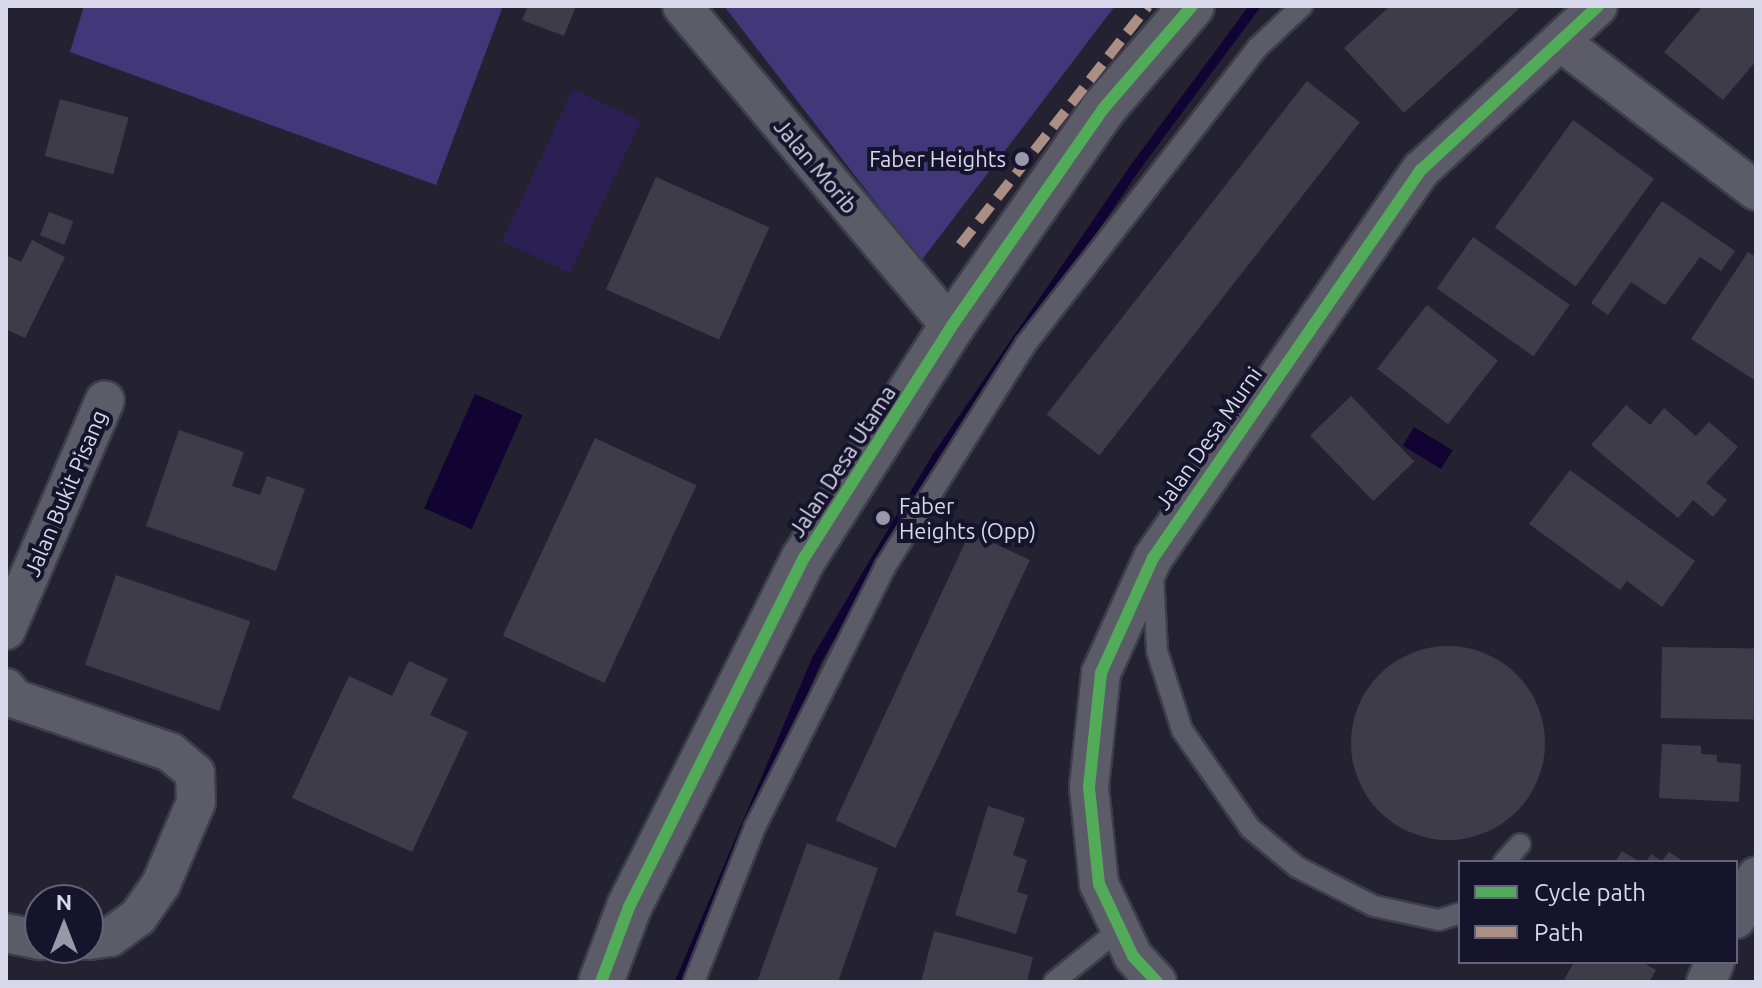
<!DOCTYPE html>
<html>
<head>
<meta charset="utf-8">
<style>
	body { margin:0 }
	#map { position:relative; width:1762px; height:988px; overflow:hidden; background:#242231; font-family:Ubuntu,sans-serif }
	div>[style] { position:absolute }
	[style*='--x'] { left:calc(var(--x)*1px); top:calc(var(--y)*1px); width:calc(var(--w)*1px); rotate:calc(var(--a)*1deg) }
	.green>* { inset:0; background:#2a2054; transform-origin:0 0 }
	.forest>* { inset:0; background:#423879 }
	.water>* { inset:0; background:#110332; transform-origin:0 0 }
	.stream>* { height:10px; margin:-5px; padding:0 5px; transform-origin:5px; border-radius:5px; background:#110332 }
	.building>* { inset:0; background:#3d3c48; transform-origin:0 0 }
	.round { border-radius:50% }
	.roads { filter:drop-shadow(2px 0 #3e3d4a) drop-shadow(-2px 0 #3e3d4a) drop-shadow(0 2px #3e3d4a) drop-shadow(0 -2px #3e3d4a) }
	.service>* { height:20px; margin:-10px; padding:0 10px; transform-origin:10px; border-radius:10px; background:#5c5b68 }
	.minor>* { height:38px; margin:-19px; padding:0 19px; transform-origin:19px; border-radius:19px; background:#5c5b68 }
	.tertiary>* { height:44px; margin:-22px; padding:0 22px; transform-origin:22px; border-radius:22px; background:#5c5b68 }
	.quiet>* { height:10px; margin-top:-5px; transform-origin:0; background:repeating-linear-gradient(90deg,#ac8f84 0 20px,transparent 0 30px) }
	.cycleway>* { height:12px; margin:-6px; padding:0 6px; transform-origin:6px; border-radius:6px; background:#51ab58 }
	.dots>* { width:22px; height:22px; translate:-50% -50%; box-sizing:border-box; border:4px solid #16132c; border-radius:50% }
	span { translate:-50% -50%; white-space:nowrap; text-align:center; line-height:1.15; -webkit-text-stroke:8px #16132c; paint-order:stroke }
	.poi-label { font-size:22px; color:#d8d8ea }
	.right { translate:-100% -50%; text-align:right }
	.left { translate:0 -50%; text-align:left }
	.street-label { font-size:22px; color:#d8d8ea }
	.frame { position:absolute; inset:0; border:8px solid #d8d8ea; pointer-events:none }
	.legend { position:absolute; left:1458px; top:860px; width:280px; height:104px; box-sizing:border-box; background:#16132c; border:2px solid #646278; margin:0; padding:10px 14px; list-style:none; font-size:24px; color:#d8d8ea }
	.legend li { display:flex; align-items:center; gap:16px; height:40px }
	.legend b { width:40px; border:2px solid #646278 }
	.north { position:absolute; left:24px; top:884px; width:80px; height:80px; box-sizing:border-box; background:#16132c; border:2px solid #646278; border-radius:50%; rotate:0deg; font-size:22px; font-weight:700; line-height:32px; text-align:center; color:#d8d8ea }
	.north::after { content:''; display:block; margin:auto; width:28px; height:36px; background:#9998a9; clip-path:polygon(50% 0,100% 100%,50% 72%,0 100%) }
</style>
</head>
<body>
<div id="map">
	<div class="green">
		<div style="left:573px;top:89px;width:75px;height:168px;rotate:25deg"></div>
	</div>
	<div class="forest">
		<div style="clip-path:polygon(84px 6px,503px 6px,436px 185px,70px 52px)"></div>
		<div style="clip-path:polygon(724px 6px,1115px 6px,921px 261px)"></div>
	</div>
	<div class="water">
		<div style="left:475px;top:394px;width:52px;height:125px;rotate:24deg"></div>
		<div style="left:1414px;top:427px;width:45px;height:22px;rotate:31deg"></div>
	</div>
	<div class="stream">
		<div style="--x:680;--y:982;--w:351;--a:-67"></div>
		<div style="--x:817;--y:659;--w:235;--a:-59.3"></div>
		<div style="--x:937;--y:457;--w:354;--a:-55.6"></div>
		<div style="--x:1137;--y:165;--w:198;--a:-53.4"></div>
	</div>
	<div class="building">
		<div style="clip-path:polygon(528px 6px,576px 6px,564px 36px,522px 20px)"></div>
		<div style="clip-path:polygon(1390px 6px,1522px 6px,1404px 113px,1344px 48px)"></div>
		<div style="clip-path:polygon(1703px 6px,1756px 6px,1756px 61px,1723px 100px,1664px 52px)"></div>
		<div style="left:1307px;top:81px;width:67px;height:423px;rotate:38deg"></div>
		<div style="left:60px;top:99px;width:71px;height:59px;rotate:15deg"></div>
		<div style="left:1573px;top:120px;width:100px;height:133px;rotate:36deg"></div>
		<div style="left:656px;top:177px;width:124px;height:123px;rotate:24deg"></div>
		<div style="clip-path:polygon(1662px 201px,1735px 251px,1721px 271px,1700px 257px,1665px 305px,1631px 282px,1608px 315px,1591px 303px)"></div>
		<div style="left:49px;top:212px;width:26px;height:25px;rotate:21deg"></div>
		<div style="left:1473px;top:237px;width:118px;height:63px;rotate:35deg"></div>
		<div style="clip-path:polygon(32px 240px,65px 257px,25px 338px,6px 329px,6px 255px,21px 262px)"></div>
		<div style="clip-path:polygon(1748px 252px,1756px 257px,1756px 381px,1691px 339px)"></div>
		<div style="left:1427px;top:305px;width:90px;height:81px;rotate:38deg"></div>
		<div style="left:1351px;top:396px;width:91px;height:57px;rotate:46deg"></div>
		<div style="clip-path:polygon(1626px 405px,1650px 425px,1664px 408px,1696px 436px,1709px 422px,1738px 447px,1706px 483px,1727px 500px,1713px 517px,1693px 500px,1678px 518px,1591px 445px)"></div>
		<div style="clip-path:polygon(179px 430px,244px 452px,232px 486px,260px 495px,267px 476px,305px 489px,276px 571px,146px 526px)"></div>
		<div style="left:595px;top:438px;width:112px;height:218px;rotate:25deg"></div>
		<div style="clip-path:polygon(1570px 470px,1695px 561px,1662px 607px,1627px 581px,1620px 590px,1529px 524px)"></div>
		<div style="left:970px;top:532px;width:66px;height:318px;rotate:25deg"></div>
		<div style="left:116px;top:575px;width:142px;height:95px;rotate:19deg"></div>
		<div class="round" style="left:1351px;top:646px;width:194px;height:194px"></div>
		<div style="left:1662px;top:647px;width:93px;height:71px;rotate:1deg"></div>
		<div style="clip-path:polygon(409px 661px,448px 679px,430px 715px,468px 732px,412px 852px,292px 798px,349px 676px,392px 696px)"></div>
		<div style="clip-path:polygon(1662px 744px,1701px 746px,1701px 754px,1717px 755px,1717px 762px,1741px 764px,1739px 802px,1659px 798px)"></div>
		<div style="clip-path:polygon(988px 806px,1025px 818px,1013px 855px,1027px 860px,1017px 892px,1028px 895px,1016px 934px,955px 915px)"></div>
		<div style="clip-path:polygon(807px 843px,878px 868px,838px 982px,757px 982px)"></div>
		<div style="clip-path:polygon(1622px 851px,1640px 862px,1615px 862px)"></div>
		<div style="clip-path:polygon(1669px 852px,1685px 862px,1646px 862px,1651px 854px,1662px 861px)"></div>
		<div style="clip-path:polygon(934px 931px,1033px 957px,1027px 982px,921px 982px)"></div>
		<div style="clip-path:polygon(1574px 962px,1642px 962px,1656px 970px,1649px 982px,1563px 982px)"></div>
	</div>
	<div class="roads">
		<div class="service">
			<div style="--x:1153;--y:574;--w:77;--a:87"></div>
			<div style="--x:1157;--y:651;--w:83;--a:72.4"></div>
			<div style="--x:1182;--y:730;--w:119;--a:55.2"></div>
			<div style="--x:1250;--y:828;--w:61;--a:39.7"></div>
			<div style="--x:1297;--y:867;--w:86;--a:26.9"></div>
			<div style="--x:1374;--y:906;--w:66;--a:12.2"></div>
			<div style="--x:1439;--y:920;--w:22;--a:-18"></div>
			<div style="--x:1504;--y:862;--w:24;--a:-48"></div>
			<div style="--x:694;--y:982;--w:167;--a:-68.5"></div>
			<div style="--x:755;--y:827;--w:291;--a:-63.4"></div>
			<div style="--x:885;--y:567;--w:264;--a:-57.7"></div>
			<div style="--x:1026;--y:344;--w:375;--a:-52"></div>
			<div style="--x:1257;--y:48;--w:62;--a:-43"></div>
			<div style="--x:1054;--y:982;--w:85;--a:-38.8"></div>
		</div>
		<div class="minor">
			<div style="--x:682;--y:6;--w:419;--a:50"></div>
			<div style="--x:1562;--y:43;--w:244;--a:37.3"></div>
			<div style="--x:6;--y:630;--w:250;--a:-66.7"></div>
			<div style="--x:6;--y:688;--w:14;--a:51"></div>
			<div style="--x:15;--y:699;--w:164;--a:18.9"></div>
			<div style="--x:170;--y:752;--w:33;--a:40"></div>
			<div style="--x:195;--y:773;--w:29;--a:88"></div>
			<div style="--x:196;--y:802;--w:89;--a:113.1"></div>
			<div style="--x:161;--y:884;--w:40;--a:124.9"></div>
			<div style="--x:138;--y:917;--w:34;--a:144"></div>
			<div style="--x:110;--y:937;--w:22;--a:172"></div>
			<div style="--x:1736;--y:919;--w:47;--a:-64.5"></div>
			<div style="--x:6;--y:933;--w:35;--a:12"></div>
			<div style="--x:1157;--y:982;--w:35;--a:-133"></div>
			<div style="--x:1133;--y:956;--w:80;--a:-115.3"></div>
			<div style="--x:1099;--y:884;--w:98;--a:-95.9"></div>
			<div style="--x:1089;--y:787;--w:115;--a:-84"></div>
			<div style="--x:1101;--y:673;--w:126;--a:-65.7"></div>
			<div style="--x:1153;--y:558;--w:472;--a:-55.4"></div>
			<div style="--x:1421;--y:170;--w:241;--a:-42.8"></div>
			<div style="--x:1706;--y:982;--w:22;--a:-66"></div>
		</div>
		<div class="tertiary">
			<div style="--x:601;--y:982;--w:80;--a:-69.5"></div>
			<div style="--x:629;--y:907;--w:390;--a:-63.4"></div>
			<div style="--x:804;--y:558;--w:274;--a:-57.5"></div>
			<div style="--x:951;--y:327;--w:266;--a:-55.1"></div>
			<div style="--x:1103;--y:109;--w:136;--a:-49.2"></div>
		</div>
	</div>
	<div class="quiet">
		<div style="--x:960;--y:245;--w:304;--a:-51.8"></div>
	</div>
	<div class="cycleway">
		<div style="--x:601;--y:982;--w:80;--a:-69.5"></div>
		<div style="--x:629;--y:907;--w:390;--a:-63.4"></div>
		<div style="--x:804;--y:558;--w:274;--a:-57.5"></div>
		<div style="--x:951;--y:327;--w:266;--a:-55.1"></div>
		<div style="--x:1103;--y:109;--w:136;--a:-49.2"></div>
		<div style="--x:1157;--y:982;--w:35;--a:-133"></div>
		<div style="--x:1133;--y:956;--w:80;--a:-115.3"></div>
		<div style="--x:1099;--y:884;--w:98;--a:-95.9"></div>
		<div style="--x:1089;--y:787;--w:115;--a:-84"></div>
		<div style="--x:1101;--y:673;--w:126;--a:-65.7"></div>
		<div style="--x:1153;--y:558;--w:472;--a:-55.4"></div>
		<div style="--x:1421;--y:170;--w:241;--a:-42.8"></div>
	</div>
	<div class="dots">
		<div style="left:1022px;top:159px;background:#9998a9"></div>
		<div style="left:883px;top:518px;background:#9998a9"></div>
	</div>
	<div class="poi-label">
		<span class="right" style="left:1006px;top:159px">Faber Heights</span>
		<span class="left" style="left:899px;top:518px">Faber<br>Heights (Opp)</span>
	</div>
	<div class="street-label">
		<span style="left:816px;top:166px;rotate:50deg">Jalan Morib</span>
		<span style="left:1208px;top:438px;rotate:-55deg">Jalan Desa Murni</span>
		<span style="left:842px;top:461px;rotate:-57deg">Jalan Desa Utama</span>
		<span style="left:65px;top:493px;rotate:-67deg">Jalan Bukit Pisang</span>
	</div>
	<div class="frame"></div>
	<ul class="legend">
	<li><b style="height:10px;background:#51ab58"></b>Cycle path</li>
	<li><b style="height:10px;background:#ac8f84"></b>Path</li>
	</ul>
	<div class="north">N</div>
</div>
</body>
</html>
